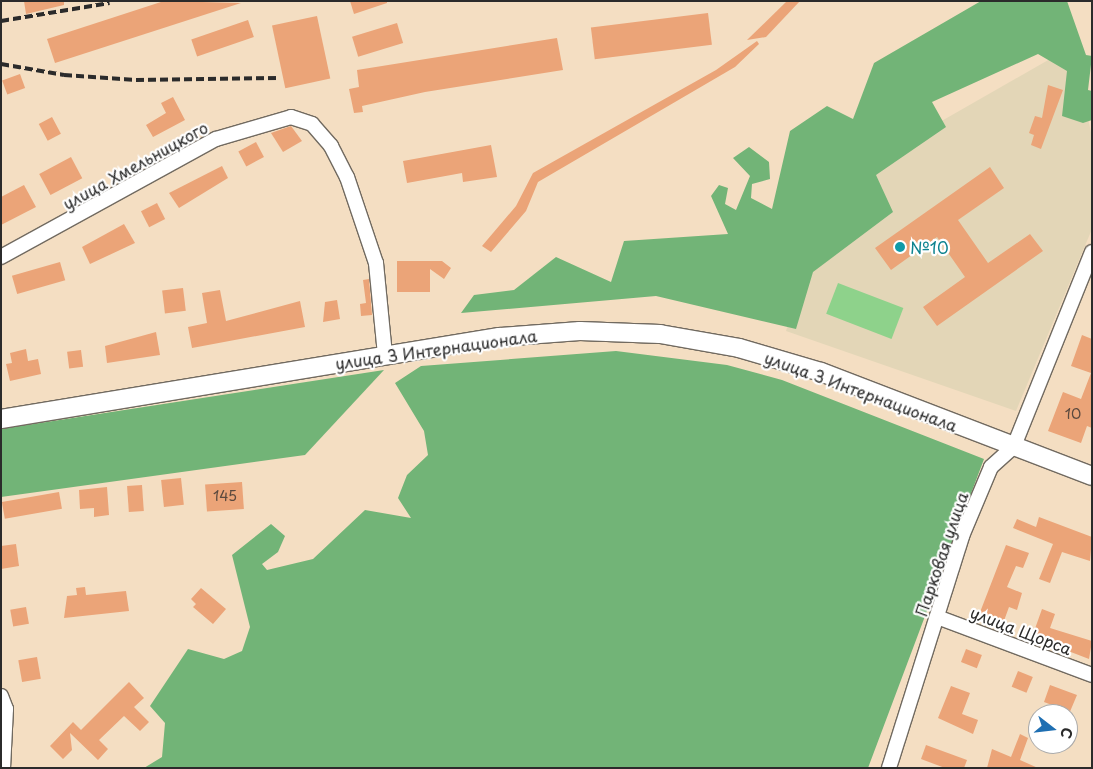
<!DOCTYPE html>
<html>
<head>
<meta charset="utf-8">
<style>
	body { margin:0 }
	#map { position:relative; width:1093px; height:769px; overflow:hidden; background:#f4dec2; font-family:"Playpen Sans",sans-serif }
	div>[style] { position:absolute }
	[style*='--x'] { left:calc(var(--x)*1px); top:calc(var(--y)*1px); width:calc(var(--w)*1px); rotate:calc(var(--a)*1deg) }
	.built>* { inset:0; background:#e3d6b7 }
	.green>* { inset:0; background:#8ed28b; transform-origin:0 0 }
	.forest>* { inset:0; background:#72b477 }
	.building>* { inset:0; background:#eba478; transform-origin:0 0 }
	.roads { filter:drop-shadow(1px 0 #716a60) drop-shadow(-1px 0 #716a60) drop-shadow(0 1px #716a60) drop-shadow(0 -1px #716a60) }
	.minor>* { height:14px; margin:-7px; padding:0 7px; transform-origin:7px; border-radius:7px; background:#fff }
	.major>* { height:18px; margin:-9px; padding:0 9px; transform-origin:9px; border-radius:9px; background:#fff }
	.rail>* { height:4px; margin-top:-2px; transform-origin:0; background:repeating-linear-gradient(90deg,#2b2b2b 0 8px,transparent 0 12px) }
	.dots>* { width:14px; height:14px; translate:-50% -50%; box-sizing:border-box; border:2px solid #fff; border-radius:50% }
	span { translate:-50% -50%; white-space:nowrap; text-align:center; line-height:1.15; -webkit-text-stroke:4.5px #fff; paint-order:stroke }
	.number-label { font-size:14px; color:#5b493e }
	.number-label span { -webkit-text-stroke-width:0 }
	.street-label { font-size:16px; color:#2b2b2b }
	.culture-label { font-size:16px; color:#0d838f }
	.left { translate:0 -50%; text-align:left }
	.frame { position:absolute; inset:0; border:2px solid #2b2b2b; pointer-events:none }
	.north { position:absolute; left:1028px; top:704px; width:50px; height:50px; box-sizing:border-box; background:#fff; border:1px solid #aaa; border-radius:50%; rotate:106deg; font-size:14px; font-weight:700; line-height:20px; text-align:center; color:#2b2b2b }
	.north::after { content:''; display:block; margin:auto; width:18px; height:22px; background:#1f6fb2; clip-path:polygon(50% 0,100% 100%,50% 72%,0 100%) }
</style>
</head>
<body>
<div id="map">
	<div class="built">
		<div style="clip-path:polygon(1064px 51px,1082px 90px,1092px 137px,1092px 229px,1016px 411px,786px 331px,807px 262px,863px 166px)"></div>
	</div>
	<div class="green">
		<div style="left:838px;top:283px;width:70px;height:33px;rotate:21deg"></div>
	</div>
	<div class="forest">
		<div style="clip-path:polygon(981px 1px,1067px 1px,1086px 55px,1092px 56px,1088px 90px,1092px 91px,1092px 120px,1083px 123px,1062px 116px,1067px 71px,1038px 54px,932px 102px,946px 127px,876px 175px,893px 212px,813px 272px,796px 329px,656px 296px,461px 313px,474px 295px,514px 290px,556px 257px,611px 282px,624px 241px,728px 234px,711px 196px,719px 185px,728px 188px,725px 204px,736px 210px,750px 176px,733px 158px,749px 147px,769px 162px,770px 179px,752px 184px,751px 198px,772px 209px,790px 131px,827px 106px,853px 119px,874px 63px)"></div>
		<div style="clip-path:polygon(616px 351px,727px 365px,782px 380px,984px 459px,868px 768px,144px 768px,162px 757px,165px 723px,150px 706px,188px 649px,224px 659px,242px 651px,250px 627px,232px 555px,271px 524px,285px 536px,278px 552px,262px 564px,267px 570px,313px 559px,365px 510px,411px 518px,398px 498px,407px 475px,428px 455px,424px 431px,395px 383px,421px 366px)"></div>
		<div style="clip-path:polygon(384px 370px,305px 455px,1px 497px,1px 429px)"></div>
	</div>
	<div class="building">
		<div style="clip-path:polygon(24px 1px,64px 1px,64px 5px,26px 14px)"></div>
		<div style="clip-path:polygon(164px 1px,241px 3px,55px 63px,47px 39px)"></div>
		<div style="clip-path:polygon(350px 1px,387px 1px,387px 3px,354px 14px)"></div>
		<div style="clip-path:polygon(787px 1px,800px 1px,766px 37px,747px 40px)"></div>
		<div style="left:708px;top:13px;width:32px;height:118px;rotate:83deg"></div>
		<div style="left:317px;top:16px;width:64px;height:46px;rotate:78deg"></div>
		<div style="left:248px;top:20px;width:18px;height:60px;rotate:71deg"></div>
		<div style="left:397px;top:23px;width:21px;height:47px;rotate:73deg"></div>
		<div style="clip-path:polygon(557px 38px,563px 70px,425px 92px,362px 106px,363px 112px,354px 113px,349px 89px,359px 87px,357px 70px)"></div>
		<div style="clip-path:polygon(757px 41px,759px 44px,735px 67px,538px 182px,526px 211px,491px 252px,482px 246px,516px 206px,533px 173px,716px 70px)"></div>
		<div style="left:20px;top:74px;width:15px;height:19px;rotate:70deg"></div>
		<div style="clip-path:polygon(1048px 85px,1063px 90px,1041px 149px,1031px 145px,1034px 135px,1029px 133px,1035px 116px,1042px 118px)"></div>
		<div style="clip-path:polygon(173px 97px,185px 120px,153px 137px,146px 125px,166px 113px,161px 103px)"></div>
		<div style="left:52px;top:117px;width:19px;height:15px;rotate:62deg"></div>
		<div style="clip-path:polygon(291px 126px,302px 141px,283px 152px,271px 133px)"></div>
		<div style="left:256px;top:142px;width:17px;height:20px;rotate:62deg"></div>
		<div style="clip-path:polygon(491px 145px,497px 177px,463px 182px,462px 173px,407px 183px,403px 161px)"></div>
		<div style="left:71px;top:157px;width:24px;height:36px;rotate:62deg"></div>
		<div style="clip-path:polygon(222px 166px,228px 178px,179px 208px,169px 193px)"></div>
		<div style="clip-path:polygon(990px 167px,1004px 188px,958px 220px,988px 263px,1030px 234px,1043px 251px,937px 326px,923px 307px,965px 277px,937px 237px,891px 270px,875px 248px)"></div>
		<div style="clip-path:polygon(24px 185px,36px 207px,1px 225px,1px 197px)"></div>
		<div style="left:157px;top:203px;width:18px;height:18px;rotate:63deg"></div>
		<div style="clip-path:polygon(124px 224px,135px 243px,90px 264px,82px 247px)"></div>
		<div style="clip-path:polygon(397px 261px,442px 261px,451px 268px,444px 279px,430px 269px,430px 292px,397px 292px)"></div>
		<div style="left:60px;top:262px;width:19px;height:50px;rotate:74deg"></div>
		<div style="clip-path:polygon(369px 279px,372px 315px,361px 316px,360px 304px,366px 303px,363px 280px)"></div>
		<div style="left:183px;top:288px;width:23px;height:21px;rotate:83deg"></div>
		<div style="clip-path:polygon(220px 290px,226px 321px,300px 301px,305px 327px,192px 348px,188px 327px,207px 323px,202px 293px)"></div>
		<div style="clip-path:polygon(337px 300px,340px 319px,323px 322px,325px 302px)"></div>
		<div style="clip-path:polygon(156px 332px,160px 355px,107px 363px,105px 346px)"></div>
		<div style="clip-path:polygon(1082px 335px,1092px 339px,1092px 428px,1087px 426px,1081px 443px,1048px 431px,1063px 392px,1081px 399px,1091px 373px,1071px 366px)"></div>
		<div style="clip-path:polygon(26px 349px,28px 361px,38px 359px,41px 374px,10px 381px,6px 364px,12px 363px,10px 353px)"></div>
		<div style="left:81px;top:350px;width:17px;height:14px;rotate:83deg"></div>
		<div style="left:181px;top:478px;width:27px;height:20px;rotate:84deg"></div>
		<div style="left:242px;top:482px;width:27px;height:37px;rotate:86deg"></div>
		<div style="left:142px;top:485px;width:26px;height:15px;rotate:86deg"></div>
		<div style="clip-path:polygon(107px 487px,109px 515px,94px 517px,94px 508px,80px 509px,79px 490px)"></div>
		<div style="left:59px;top:492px;width:17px;height:58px;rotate:80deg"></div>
		<div style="clip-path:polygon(1039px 517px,1092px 537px,1090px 561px,1062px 552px,1050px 583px,1039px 579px,1053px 544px,1013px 528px,1017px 519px,1036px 527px)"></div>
		<div style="clip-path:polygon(16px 544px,19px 566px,1px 569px,1px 546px)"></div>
		<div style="clip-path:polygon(1006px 545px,1029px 553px,1023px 568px,1016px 566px,1007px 587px,1022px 593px,1017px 610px,1009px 607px,1001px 629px,977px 620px)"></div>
		<div style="clip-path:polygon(85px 587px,86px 595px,126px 591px,129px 611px,64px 618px,67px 596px,77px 595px,76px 588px)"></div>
		<div style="clip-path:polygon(201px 588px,226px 609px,213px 624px,193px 607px,196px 604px,191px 599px)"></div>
		<div style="left:26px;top:607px;width:17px;height:16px;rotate:80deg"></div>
		<div style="clip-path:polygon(1042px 609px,1055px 614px,1050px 628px,1092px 641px,1089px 659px,1032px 637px)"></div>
		<div style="left:966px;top:649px;width:17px;height:14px;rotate:21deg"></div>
		<div style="left:37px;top:657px;width:22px;height:19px;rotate:80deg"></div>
		<div style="left:1018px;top:671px;width:16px;height:17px;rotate:22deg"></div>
		<div style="clip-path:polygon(129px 682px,144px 698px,134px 707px,149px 722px,140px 731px,124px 716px,99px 740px,108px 749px,98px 760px,70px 733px,72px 750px,63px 759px,50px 746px,73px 722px,81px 730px)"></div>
		<div style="clip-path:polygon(1050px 685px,1077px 695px,1069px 714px,1054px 714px,1057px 707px,1044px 702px)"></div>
		<div style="clip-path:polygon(951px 686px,970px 693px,962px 714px,978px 720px,973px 734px,938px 718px)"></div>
		<div style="clip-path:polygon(1020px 734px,1028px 738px,1020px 760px,1038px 768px,987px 768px,992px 749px,1011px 757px)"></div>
		<div style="clip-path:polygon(926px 745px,967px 760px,964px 768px,945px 768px,921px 759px)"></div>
	</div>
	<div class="roads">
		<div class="minor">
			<div style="--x:1;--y:257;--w:245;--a:-28.8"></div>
			<div style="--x:216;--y:139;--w:78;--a:-16.3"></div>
			<div style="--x:291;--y:117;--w:22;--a:18"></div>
			<div style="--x:312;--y:124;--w:29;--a:49"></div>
			<div style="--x:331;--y:146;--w:35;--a:63"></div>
			<div style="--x:347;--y:177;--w:91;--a:71.4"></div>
			<div style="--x:376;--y:263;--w:92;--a:84.4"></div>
			<div style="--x:937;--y:617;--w:165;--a:20.5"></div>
			<div style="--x:1;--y:696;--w:14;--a:69"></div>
			<div style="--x:6;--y:709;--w:59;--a:92.9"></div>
			<div style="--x:889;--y:768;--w:243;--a:-72.5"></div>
			<div style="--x:962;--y:536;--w:75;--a:-67.2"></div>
			<div style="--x:991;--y:467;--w:31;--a:-42"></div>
			<div style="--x:1014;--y:446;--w:209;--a:-68.1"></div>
		</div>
		<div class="major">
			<div style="--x:1;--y:419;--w:505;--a:-9.35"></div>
			<div style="--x:499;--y:337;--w:81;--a:-4.2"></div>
			<div style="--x:580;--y:331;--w:80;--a:2.1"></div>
			<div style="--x:660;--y:334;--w:80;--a:10"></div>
			<div style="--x:739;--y:348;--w:85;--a:16.3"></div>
			<div style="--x:821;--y:372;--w:290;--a:21"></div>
		</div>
	</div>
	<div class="rail">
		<div style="--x:1;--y:21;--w:110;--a:-9.4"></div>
		<div style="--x:1;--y:64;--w:64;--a:9.9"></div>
		<div style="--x:64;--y:75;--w:72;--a:4"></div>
		<div style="--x:136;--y:80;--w:144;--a:-0.8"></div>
	</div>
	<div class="dots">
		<div style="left:900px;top:247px;background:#0f9aa8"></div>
	</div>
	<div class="number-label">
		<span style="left:1073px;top:414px">10</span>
		<span style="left:225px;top:496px">145</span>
	</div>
	<div class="street-label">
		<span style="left:135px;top:165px;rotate:-29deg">улица Хмельницкого</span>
		<span style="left:436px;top:349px;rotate:-8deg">улица 3 Интернационала</span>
		<span style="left:861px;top:391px;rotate:20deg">улица 3 Интернационала</span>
		<span style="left:941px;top:554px;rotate:-71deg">Парковая улица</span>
		<span style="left:1021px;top:630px;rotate:21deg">улица Щорса</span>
	</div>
	<div class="culture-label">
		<span class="left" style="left:910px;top:247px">№10</span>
	</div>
	<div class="frame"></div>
	<div class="north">С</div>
</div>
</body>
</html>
